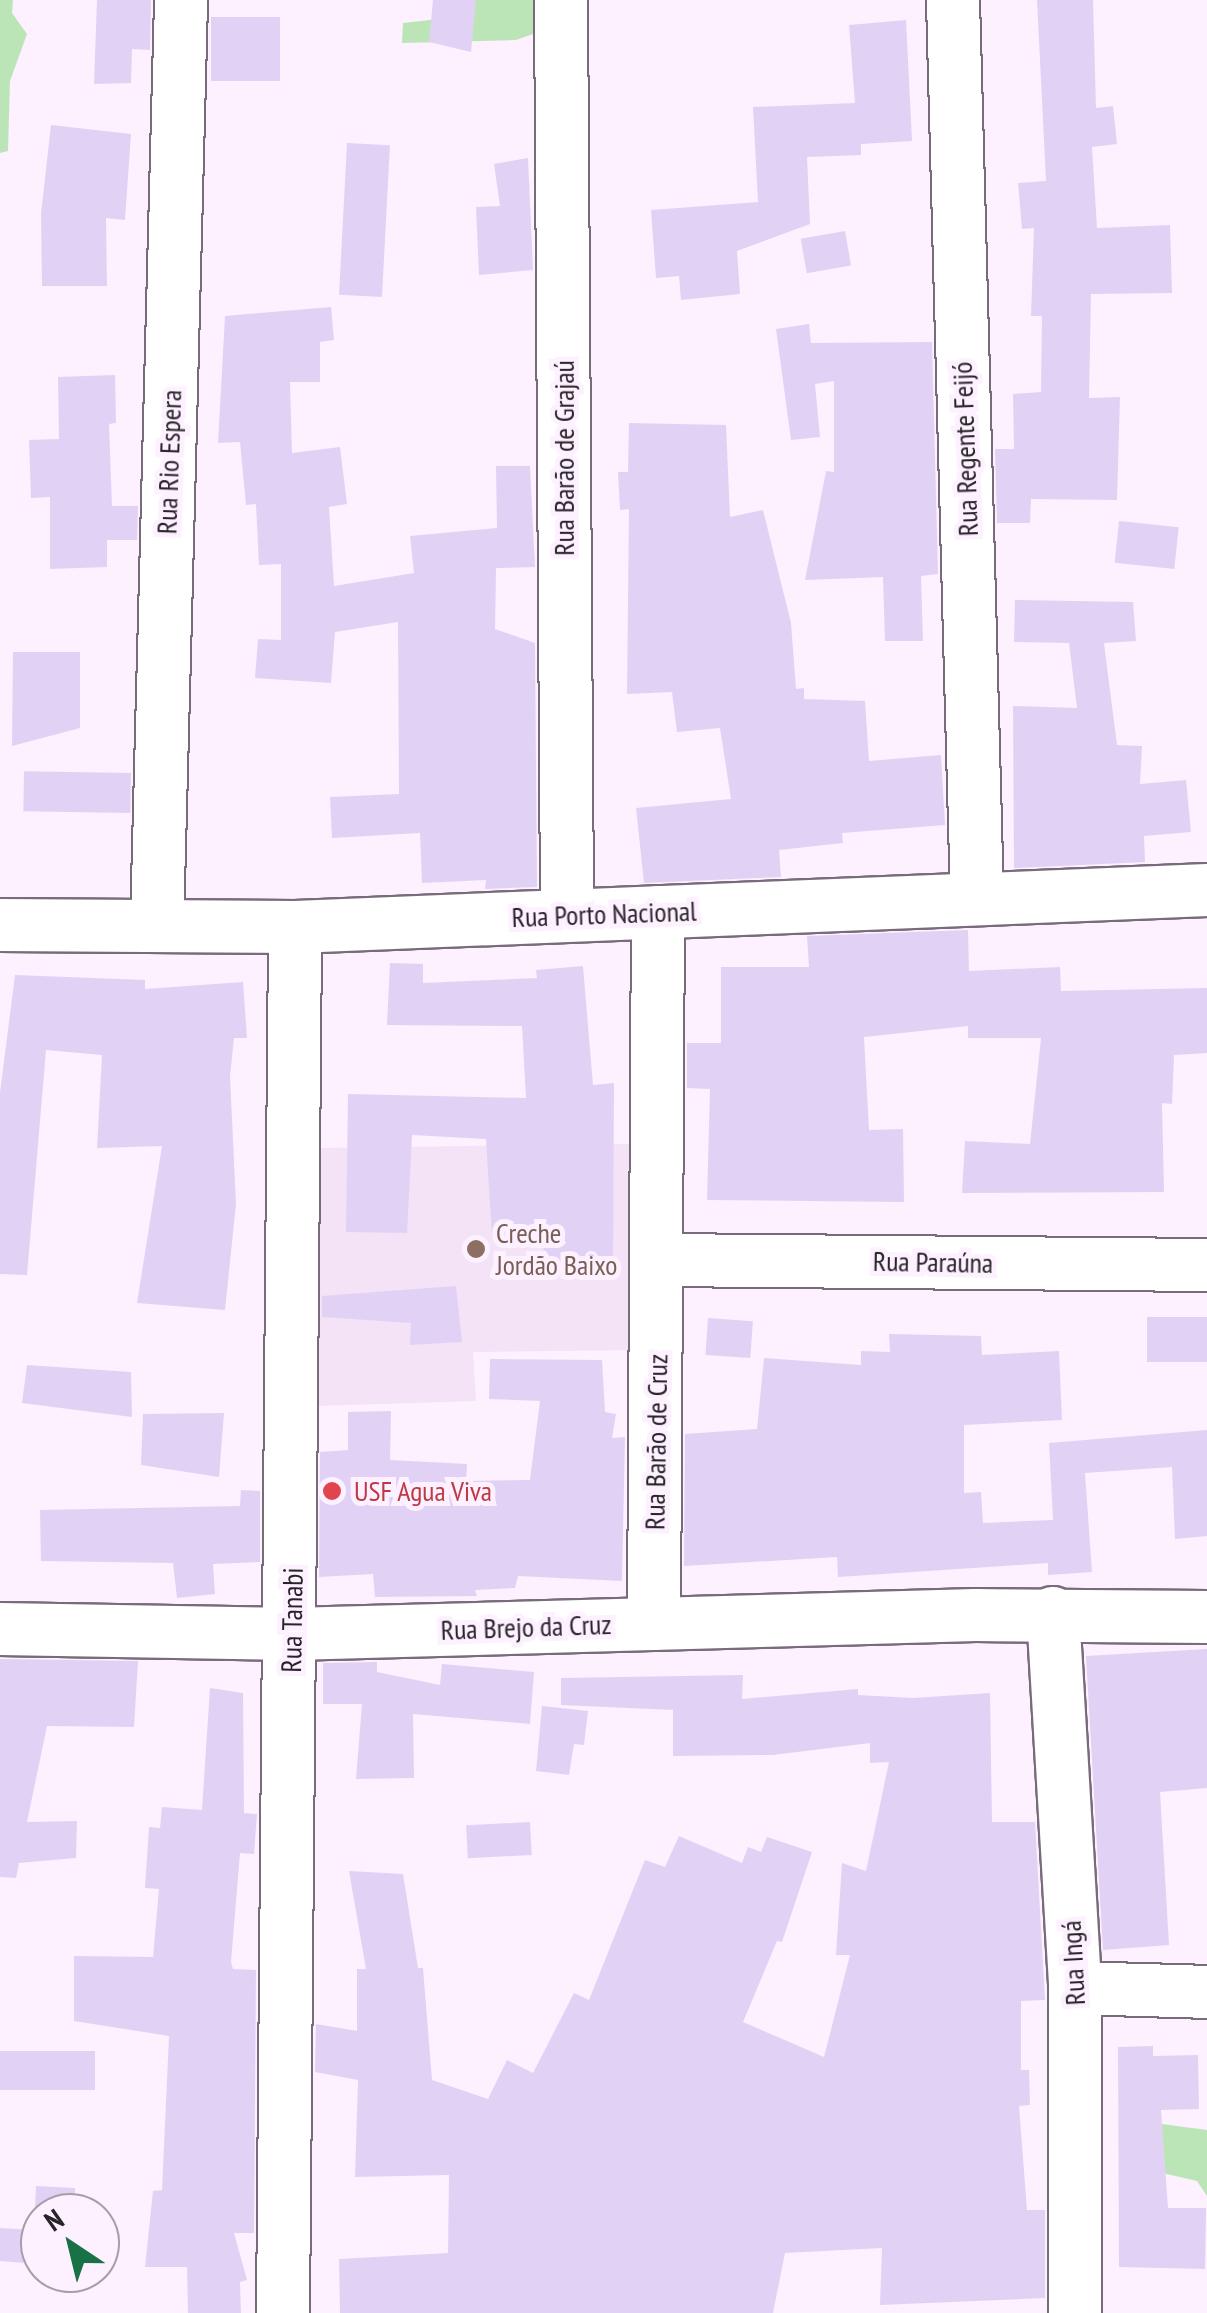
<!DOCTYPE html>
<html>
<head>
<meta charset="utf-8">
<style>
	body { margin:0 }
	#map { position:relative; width:1207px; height:2313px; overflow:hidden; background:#fdf0ff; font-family:"PT Sans Narrow",sans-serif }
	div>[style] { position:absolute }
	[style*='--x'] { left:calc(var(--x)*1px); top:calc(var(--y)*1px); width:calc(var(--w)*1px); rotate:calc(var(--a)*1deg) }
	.built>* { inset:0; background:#f4e2f7 }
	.green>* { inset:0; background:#bce5b7 }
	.building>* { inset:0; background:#e1d2f5; transform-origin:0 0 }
	.roads { filter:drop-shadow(2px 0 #786c7a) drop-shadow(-2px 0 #786c7a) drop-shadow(0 2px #786c7a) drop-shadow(0 -2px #786c7a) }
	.minor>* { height:52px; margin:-26px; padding:0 26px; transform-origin:26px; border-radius:26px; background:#fff }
	.dots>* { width:28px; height:28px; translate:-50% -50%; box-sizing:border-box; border:5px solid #fdf0ff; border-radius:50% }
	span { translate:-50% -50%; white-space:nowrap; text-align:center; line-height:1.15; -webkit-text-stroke:10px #fdf0ff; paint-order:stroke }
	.street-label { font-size:28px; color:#282329 }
	.education-label { font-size:28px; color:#785e54 }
	.left { translate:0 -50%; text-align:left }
	.health-label { font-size:28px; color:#be3a42 }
	.north { position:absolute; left:20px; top:2193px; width:100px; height:100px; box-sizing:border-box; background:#fdf0ff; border:2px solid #a89ea9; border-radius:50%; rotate:325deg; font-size:28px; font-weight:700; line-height:40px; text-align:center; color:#282329 }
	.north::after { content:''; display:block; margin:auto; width:35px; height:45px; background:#187246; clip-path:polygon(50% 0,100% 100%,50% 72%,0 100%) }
</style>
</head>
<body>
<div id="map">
	<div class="built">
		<div style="clip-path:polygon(635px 1144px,638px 1350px,473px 1352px,476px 1401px,316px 1406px,316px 1148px)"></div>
	</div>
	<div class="green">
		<div style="clip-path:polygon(0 0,13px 0,12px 13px,27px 34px,10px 81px,8px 151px,0 153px)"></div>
		<div style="clip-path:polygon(467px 0,548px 0,547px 29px,516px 40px,402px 43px,403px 23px,457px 17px)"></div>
		<div style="clip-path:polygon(1162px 2124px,1207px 2130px,1207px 2196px,1197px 2181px,1158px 2172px)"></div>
	</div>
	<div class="building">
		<div style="clip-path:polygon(97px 0,151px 0,150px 50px,132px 49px,131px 83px,94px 84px)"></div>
		<div style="clip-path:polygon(433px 0,476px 0,471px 52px,429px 42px)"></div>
		<div style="clip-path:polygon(1037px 0,1093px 0,1096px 108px,1113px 106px,1117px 144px,1092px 147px,1097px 228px,1170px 225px,1172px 293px,1091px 294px,1089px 398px,1120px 397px,1117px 500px,1031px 499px,1030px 523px,997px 523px,995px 449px,1014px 449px,1013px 394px,1041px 392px,1042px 316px,1031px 316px,1034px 228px,1022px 229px,1018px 183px,1046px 181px)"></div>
		<div style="left:280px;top:17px;width:64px;height:69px;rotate:90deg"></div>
		<div style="clip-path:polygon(906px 20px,912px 141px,861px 144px,861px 155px,807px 157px,810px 224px,737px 251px,740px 294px,681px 300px,679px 276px,656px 278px,651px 210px,758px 202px,753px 107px,855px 103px,849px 25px)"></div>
		<div style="clip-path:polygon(51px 125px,131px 134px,125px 220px,106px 218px,107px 286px,42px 286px,41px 214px)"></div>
		<div style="left:347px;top:143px;width:43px;height:152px;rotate:3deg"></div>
		<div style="clip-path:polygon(528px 158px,533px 270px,479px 275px,476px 207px,500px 206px,494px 164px)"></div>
		<div style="left:845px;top:231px;width:35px;height:45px;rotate:80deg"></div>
		<div style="clip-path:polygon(331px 307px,334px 340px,320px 342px,320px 382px,290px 382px,292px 453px,340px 447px,347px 504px,329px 507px,334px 586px,414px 573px,410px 536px,497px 528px,496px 466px,530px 466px,535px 567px,496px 568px,495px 629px,535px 643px,537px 887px,485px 889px,486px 880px,422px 883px,420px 833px,332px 838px,330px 797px,399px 794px,398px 622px,335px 632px,331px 683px,255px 678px,258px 639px,281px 640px,281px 564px,259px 565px,256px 504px,246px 505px,240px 442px,218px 443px,225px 316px)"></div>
		<div style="clip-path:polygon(809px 324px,811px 343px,932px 342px,938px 574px,921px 576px,923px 641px,885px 641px,883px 577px,805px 580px,826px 471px,834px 472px,834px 381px,815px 384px,820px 437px,791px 440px,776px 329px)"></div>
		<div style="clip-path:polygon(115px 375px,116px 423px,109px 424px,112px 506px,138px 506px,137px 540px,107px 540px,107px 567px,50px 569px,50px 497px,31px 498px,29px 440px,59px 439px,58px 377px)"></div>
		<div style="clip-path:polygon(629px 423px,726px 425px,730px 517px,763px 510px,791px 623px,796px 689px,804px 688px,804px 699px,865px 701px,869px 761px,941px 755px,945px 825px,842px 833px,843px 843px,779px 850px,781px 877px,644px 883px,636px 808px,731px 799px,720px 728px,677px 732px,672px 692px,627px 694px,629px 509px,620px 510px,618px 472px,628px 472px)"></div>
		<div style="left:1119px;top:521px;width:60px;height:42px;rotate:6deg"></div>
		<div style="clip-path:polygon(1015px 600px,1133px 602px,1136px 641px,1104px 643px,1117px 745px,1142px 746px,1140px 784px,1186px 780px,1191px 832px,1144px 836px,1145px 862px,1014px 868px,1013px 706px,1077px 708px,1069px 643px,1014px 642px)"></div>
		<div style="clip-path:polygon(13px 652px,80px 652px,80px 728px,12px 746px)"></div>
		<div style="left:131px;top:773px;width:40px;height:107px;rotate:91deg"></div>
		<div style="clip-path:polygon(968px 930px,969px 971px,1060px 967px,1061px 991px,1207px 988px,1207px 1053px,1174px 1055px,1172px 1104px,1162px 1103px,1164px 1192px,962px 1193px,965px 1141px,1030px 1144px,1041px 1038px,968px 1038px,968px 1026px,864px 1037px,869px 1130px,903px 1129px,904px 1202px,707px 1200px,710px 1089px,687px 1088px,687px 1043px,721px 1043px,721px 967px,809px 967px,807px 936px)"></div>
		<div style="clip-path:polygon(390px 963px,423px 964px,423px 983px,537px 978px,536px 970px,583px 966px,593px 1085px,614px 1083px,613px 1270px,544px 1268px,543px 1236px,492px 1235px,486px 1139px,412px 1135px,407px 1233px,346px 1232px,348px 1094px,526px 1098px,522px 1026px,387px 1025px)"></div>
		<div style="clip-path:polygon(15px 975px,145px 980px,145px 989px,243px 982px,247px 1038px,234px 1038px,230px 1076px,236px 1204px,225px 1310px,137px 1303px,162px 1146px,97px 1148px,102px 1055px,46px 1050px,27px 1275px,0 1274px,0 1093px)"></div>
		<div style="clip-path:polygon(456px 1286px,462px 1342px,410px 1345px,411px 1323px,322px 1317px,322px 1296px)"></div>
		<div style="left:1207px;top:1317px;width:45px;height:60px;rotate:90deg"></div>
		<div style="left:708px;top:1318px;width:45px;height:37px;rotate:4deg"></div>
		<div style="clip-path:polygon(889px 1334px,981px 1336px,982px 1355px,1059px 1351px,1062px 1420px,964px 1425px,964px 1493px,981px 1492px,983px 1523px,1053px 1520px,1049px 1443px,1207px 1430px,1207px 1536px,1175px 1539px,1172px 1467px,1085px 1473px,1092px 1572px,1048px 1575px,1048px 1563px,838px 1577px,837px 1557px,684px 1566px,685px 1434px,757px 1429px,764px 1358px,861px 1365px,861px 1351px,890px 1352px)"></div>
		<div style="clip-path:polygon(490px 1359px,602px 1360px,605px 1412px,616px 1414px,612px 1438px,625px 1437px,622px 1581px,518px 1576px,515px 1588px,475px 1590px,477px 1596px,375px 1597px,373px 1574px,319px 1577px,320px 1452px,348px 1450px,348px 1412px,391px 1411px,390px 1460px,467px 1464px,466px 1481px,530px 1480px,540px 1401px,489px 1399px)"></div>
		<div style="clip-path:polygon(27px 1365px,131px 1372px,132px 1417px,22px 1403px)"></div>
		<div style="clip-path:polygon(224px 1413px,219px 1477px,141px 1465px,143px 1414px)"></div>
		<div style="clip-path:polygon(241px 1490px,260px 1491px,260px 1562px,213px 1564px,215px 1594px,177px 1598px,173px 1563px,41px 1561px,40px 1510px,240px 1506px)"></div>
		<div style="clip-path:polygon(1207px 1649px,1207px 1788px,1160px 1792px,1169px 1945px,1103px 1950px,1086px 1656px)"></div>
		<div style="clip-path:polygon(0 1659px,138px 1661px,134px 1727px,47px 1726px,27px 1822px,77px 1821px,76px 1858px,19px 1863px,16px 1878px,0 1877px)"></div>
		<div style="clip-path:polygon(377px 1662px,377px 1672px,440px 1685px,442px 1664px,534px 1672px,530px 1724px,413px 1714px,414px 1778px,356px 1779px,362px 1704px,323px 1704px,323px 1663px)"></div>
		<div style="clip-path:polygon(743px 1675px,742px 1699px,858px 1689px,858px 1695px,913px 1698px,990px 1693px,992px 1822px,1035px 1822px,1045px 2000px,1021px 2001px,1021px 2070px,1029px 2070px,1030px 2105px,1019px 2106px,1027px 2210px,1045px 2210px,1045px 2298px,880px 2305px,882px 2248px,785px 2253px,773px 2313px,340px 2313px,339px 2259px,448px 2253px,449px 2175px,355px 2177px,358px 2080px,315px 2072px,316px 2024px,357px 2031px,357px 1969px,366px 1969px,349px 1871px,403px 1874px,418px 1968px,423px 1968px,432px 2080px,488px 2099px,507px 2060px,533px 2073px,574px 1993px,589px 2000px,645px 1860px,665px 1867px,679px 1836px,742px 1863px,748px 1847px,761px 1852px,767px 1837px,812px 1852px,782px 1942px,777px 1941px,743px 2022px,824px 2057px,850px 1955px,836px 1955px,842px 1863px,866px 1871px,889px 1762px,870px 1763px,870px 1743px,773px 1755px,673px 1756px,673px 1710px,561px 1705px,561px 1678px)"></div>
		<div style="clip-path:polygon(210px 1688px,243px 1693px,244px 1813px,257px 1814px,254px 1854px,240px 1853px,231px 1962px,233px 1969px,256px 1970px,254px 2233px,234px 2233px,247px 2280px,240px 2282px,241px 2313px,188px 2313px,187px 2267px,145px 2267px,153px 2191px,162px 2190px,169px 2036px,74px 2021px,74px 1956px,153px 1957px,159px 1889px,145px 1888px,149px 1827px,160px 1828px,162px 1807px,202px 1810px)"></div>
		<div style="clip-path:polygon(542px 1706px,588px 1711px,584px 1745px,574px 1744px,569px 1775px,536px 1771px)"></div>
		<div style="left:530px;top:1822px;width:33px;height:64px;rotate:87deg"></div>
		<div style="clip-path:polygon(1153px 2046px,1153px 2056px,1198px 2055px,1199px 2109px,1161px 2110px,1168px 2208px,1206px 2208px,1205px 2269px,1119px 2267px,1118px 2047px)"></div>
		<div style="left:95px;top:2051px;width:39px;height:95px;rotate:90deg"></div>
		<div style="clip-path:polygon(36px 2186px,75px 2188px,75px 2200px,97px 2201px,97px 2213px,40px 2213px,40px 2264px,0 2261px,0 2228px,34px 2230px)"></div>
	</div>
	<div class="roads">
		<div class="minor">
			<div style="--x:561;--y:0;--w:915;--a:89.62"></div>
			<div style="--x:953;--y:0;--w:899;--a:88.47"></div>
			<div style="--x:157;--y:924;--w:924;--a:-88.51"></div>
			<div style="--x:0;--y:925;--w:295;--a:0.4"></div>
			<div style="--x:295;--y:927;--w:913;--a:-2.32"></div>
			<div style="--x:658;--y:1260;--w:549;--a:0.52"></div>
			<div style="--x:1053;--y:1613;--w:376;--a:86.6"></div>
			<div style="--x:1075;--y:1988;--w:325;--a:90"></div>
			<div style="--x:654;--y:1624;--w:712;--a:-89.68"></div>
			<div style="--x:0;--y:1629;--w:292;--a:1"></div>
			<div style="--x:292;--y:1634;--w:684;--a:-1.59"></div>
			<div style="--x:976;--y:1615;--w:231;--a:0.5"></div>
			<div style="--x:1075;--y:1988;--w:132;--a:1.7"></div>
			<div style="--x:283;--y:2313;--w:1386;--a:-89.5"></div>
		</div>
	</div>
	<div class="dots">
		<div style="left:476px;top:1249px;background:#8d6e63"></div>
		<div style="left:332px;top:1491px;background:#e0444e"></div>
	</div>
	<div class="street-label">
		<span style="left:965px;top:449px;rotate:-92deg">Rua Regente Feijó</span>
		<span style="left:564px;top:458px;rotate:-90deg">Rua Barão de Grajaú</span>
		<span style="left:169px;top:462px;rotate:-88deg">Rua Rio Espera</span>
		<span style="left:604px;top:914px;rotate:-2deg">Rua Porto Nacional</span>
		<span style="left:933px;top:1262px;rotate:1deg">Rua Paraúna</span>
		<span style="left:656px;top:1442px;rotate:-89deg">Rua Barão de Cruz</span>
		<span style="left:292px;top:1620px;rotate:-89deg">Rua Tanabi</span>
		<span style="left:526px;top:1627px;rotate:-2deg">Rua Brejo da Cruz</span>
		<span style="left:1073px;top:1963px;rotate:-93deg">Rua Ingá</span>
	</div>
	<div class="education-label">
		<span class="left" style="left:496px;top:1249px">Creche<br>Jordão Baixo</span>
	</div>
	<div class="health-label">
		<span class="left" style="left:354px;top:1491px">USF Agua Viva</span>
	</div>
	<div class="north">N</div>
</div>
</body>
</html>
